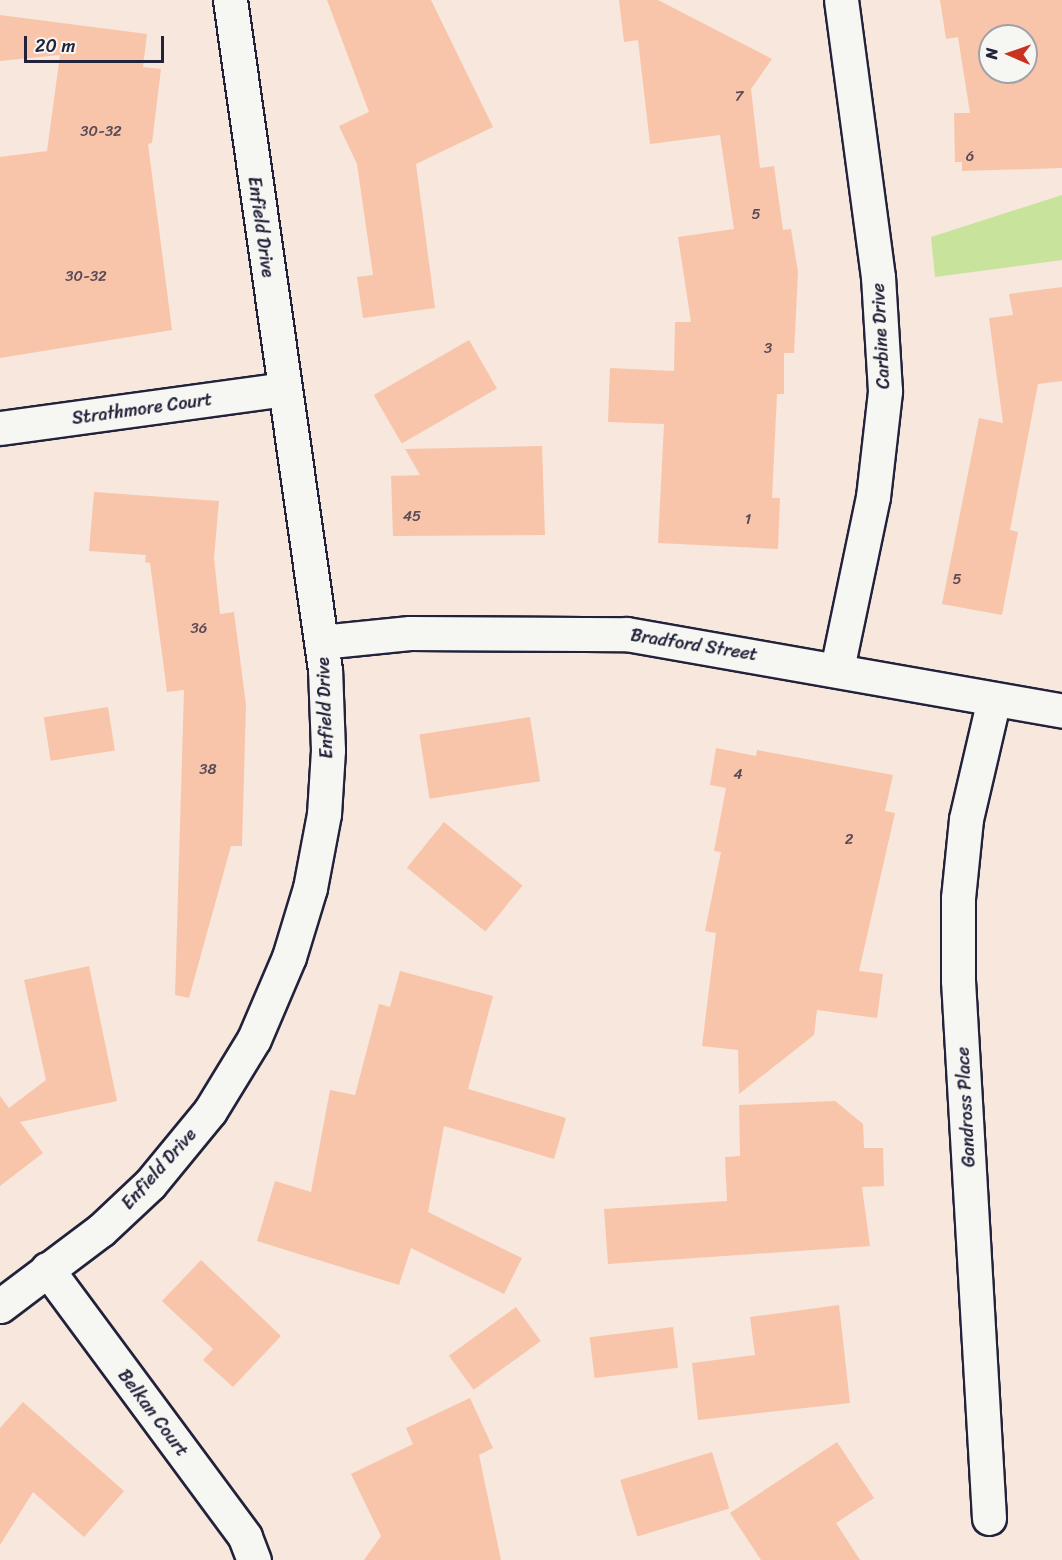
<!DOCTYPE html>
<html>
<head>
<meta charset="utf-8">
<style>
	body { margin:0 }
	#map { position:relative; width:1062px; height:1560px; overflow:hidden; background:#f7e7dc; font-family:Sriracha,sans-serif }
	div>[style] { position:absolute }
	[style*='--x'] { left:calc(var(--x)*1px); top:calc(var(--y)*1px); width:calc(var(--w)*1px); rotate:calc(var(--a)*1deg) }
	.green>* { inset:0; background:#c8e49c }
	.building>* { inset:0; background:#f9c5aa; transform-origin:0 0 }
	.roads { filter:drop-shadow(2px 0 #22223b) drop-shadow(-2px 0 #22223b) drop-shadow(0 2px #22223b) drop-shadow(0 -2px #22223b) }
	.minor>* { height:33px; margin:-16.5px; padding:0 16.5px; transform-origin:16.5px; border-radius:16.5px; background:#f6f6f2 }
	span { translate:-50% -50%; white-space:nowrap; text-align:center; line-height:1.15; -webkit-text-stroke:5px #f6f6f2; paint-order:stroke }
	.number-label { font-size:15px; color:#584b57 }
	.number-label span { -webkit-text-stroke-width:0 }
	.street-label { font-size:18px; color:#22223b }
	.north { position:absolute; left:978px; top:24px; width:60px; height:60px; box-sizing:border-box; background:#f6f6f2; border:2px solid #a1a1a9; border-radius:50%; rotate:272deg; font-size:16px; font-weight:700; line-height:24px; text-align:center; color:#22223b }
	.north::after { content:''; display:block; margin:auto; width:21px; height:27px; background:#c8321e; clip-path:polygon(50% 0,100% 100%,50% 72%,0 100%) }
	.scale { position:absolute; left:24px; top:36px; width:140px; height:27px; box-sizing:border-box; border:3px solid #22223b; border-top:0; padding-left:8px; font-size:18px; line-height:21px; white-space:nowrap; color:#22223b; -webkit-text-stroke:4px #f6f6f2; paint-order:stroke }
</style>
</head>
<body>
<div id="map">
	<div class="green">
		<div style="clip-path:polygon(1062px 195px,1062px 260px,935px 277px,931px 237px)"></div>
	</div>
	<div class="building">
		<div style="clip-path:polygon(327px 0,431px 0,493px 127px,416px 164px,435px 308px,363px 318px,357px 277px,373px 275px,357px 164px,339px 126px,369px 112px)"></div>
		<div style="clip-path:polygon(619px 0,658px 0,772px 59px,751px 89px,760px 168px,774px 166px,783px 230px,791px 229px,798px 272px,794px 353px,784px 353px,784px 394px,777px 394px,772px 498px,780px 498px,778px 549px,658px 543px,664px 424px,608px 422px,610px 368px,674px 371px,675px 322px,691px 322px,678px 237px,734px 229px,720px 135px,650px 144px,638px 40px,624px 42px)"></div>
		<div style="clip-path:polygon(evenodd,940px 0,1062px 0,1062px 168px,962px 171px,962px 162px,955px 162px,954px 113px,970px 113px,958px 37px,946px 39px,940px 0,990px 36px,1026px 36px,1026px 72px,990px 72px,990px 36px)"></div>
		<div style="clip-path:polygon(0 15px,147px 34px,143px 67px,161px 69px,152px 143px,148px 144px,172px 330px,0 358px,0 157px,47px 151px,60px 55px,0 61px)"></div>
		<div style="clip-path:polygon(1062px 287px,1062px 381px,1038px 384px,1010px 530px,1018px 532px,1002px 615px,942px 604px,979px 418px,1003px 423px,989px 318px,1013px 315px,1009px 294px)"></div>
		<div style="left:469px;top:340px;width:56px;height:110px;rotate:60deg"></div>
		<div style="clip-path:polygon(542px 446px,545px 535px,393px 536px,391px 476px,420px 475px,405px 449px)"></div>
		<div style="clip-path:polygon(94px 492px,219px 501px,214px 558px,220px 614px,234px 612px,246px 705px,242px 846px,231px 846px,189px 998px,175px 995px,184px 690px,167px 692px,150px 563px,145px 562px,146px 555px,89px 551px)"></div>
		<div style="left:108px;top:707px;width:44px;height:65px;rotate:81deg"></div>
		<div style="left:530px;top:717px;width:65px;height:112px;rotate:81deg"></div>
		<div style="clip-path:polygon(716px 748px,756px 756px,757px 750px,893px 775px,885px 811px,895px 813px,859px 971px,883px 974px,877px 1018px,817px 1010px,814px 1035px,739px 1094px,738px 1050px,702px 1046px,716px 933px,705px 931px,721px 852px,714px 851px,726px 788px,710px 785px)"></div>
		<div style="left:444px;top:822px;width:101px;height:59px;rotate:39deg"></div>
		<div style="clip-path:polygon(89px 966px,117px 1101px,20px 1122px,43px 1153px,0 1186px,0 1096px,9px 1108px,46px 1080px,24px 980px)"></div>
		<div style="clip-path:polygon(400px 971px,493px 996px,468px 1089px,566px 1118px,554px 1159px,444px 1126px,428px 1212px,522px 1258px,504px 1294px,411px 1248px,399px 1285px,257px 1241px,275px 1181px,311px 1192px,330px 1090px,355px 1095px,379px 1004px,390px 1007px)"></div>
		<div style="clip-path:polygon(835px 1101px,863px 1124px,864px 1148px,883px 1148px,884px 1186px,862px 1187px,870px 1246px,608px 1264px,604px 1209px,727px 1201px,725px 1157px,740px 1156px,739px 1105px)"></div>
		<div style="clip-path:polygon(201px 1260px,281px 1336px,233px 1387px,203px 1360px,213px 1349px,162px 1301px)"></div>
		<div style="clip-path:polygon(839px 1305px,850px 1403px,698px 1420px,692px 1363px,755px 1355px,750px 1317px)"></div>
		<div style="left:516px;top:1307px;width:42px;height:83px;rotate:54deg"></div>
		<div style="left:673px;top:1327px;width:41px;height:84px;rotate:83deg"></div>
		<div style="clip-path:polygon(470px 1398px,493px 1448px,479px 1455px,501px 1560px,364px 1560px,381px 1536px,351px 1474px,413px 1444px,406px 1428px)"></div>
		<div style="clip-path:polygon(23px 1402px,124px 1491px,84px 1537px,33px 1492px,0 1545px,0 1428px)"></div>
		<div style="clip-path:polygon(837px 1442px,874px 1498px,836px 1523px,860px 1560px,761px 1560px,730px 1513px)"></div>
		<div style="left:712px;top:1452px;width:59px;height:96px;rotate:73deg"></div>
	</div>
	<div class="roads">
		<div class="minor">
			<div style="--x:0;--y:428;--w:287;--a:-7.8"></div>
			<div style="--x:321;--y:642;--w:89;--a:-5.8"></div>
			<div style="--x:410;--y:633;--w:217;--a:0.3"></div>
			<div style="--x:627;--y:634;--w:442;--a:10"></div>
			<div style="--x:837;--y:669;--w:176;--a:-78.2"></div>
			<div style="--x:873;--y:497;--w:107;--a:-83.5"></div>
			<div style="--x:885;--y:391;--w:114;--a:-93.5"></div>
			<div style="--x:878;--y:277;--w:279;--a:-97.6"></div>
			<div style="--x:47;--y:1269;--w:333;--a:53.5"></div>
			<div style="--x:245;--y:1537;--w:25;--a:69"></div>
			<div style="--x:0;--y:1306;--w:126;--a:-37"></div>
			<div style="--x:101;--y:1230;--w:67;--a:-43.2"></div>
			<div style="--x:150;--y:1184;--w:94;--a:-50.6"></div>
			<div style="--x:210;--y:1111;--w:84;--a:-58.6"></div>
			<div style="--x:254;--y:1039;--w:89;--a:-66.9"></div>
			<div style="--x:289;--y:957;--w:72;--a:-73.1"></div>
			<div style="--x:310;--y:888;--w:75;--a:-79.3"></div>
			<div style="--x:324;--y:814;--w:64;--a:-86.4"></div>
			<div style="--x:328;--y:750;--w:80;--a:-92.1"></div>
			<div style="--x:325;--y:670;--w:677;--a:-98.07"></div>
			<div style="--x:989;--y:1518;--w:539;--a:-93.3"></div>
			<div style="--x:958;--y:980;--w:82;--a:-90"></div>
			<div style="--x:958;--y:898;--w:79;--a:-84.2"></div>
			<div style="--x:966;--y:819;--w:123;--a:-76.9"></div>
		</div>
	</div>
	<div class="number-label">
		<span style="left:739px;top:97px">7</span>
		<span style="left:101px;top:132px">30-32</span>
		<span style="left:970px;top:157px">6</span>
		<span style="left:756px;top:215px">5</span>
		<span style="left:86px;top:277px">30-32</span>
		<span style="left:768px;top:349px">3</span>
		<span style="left:412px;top:517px">45</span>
		<span style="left:748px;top:520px">1</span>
		<span style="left:957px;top:580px">5</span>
		<span style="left:199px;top:629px">36</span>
		<span style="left:208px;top:770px">38</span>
		<span style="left:738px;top:775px">4</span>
		<span style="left:849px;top:840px">2</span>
	</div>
	<div class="street-label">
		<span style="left:261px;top:227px;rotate:82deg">Enfield Drive</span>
		<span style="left:881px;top:336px;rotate:-93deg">Carbine Drive</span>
		<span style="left:142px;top:409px;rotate:-8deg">Strathmore Court</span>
		<span style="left:694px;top:645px;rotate:9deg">Bradford Street</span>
		<span style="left:325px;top:708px;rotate:-92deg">Enfield Drive</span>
		<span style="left:966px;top:1107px;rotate:-93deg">Gandross Place</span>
		<span style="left:159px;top:1169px;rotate:-48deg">Enfield Drive</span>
		<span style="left:153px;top:1413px;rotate:53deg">Belkan Court</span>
	</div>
	<div class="north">N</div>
	<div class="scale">20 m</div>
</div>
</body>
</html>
